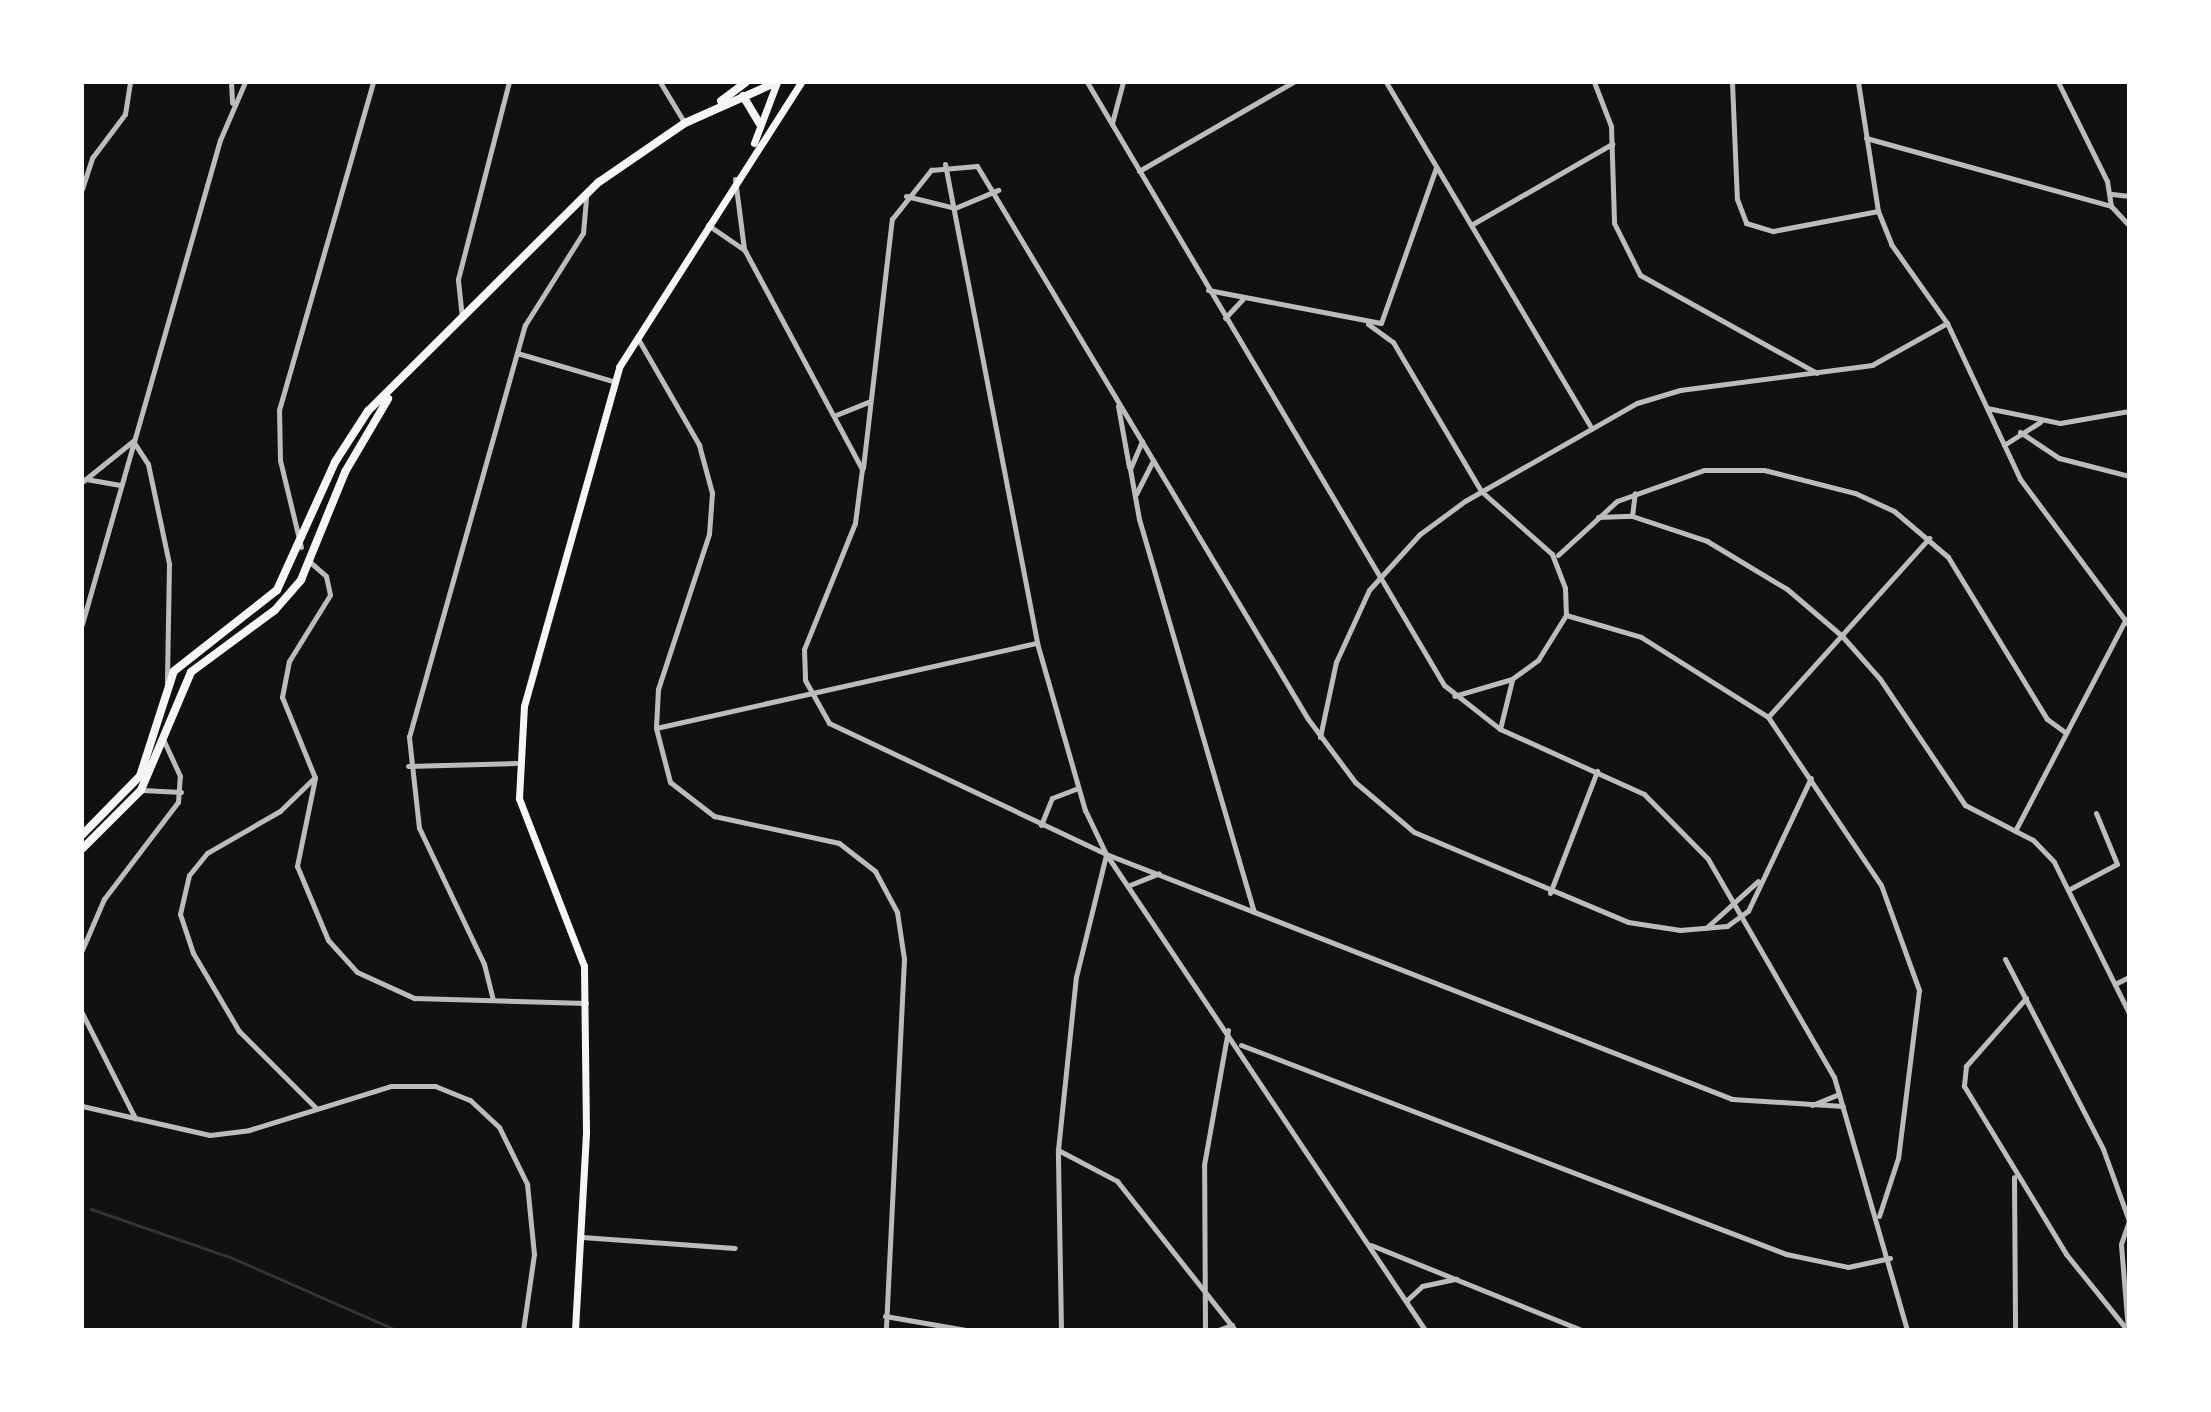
<!DOCTYPE html>
<html>
<head>
<meta charset="utf-8">
<style>
	body { margin:0 }
	#map { position:relative; width:2211px; height:1412px; overflow:hidden; background:#111; font-family:"Titillium Web",sans-serif }
	div>[style] { position:absolute }
	[style*='--x'] { left:calc(var(--x)*1px); top:calc(var(--y)*1px); width:calc(var(--w)*1px); rotate:calc(var(--a)*1deg) }
	.stream>* { height:3px; margin:-1.5px; padding:0 1.5px; transform-origin:1.5px; border-radius:1.5px; background:#333 }
	.minor>* { height:5px; margin:-2.5px; padding:0 2.5px; transform-origin:2.5px; border-radius:2.5px; background:#bcbcbc }
	.secondary>* { height:7px; margin:-3.5px; padding:0 3.5px; transform-origin:3.5px; border-radius:3.5px; background:#f5f5f5 }
	.primary>* { height:8px; margin:-4px; padding:0 4px; transform-origin:4px; border-radius:4px; background:#f5f5f5 }
	span { translate:-50% -50%; white-space:nowrap; text-align:center; line-height:1.15; -webkit-text-stroke:6px #fff; paint-order:stroke }
	.frame { position:absolute; inset:0; border:84px solid #fff; pointer-events:none }
</style>
</head>
<body>
<div id="map">
	<div class="stream">
		<div style="--x:91;--y:1209;--w:147;--a:19.1"></div>
		<div style="--x:230;--y:1257;--w:181;--a:23.7"></div>
	</div>
	<div class="minor">
		<div style="--x:231;--y:82;--w:21;--a:87"></div>
		<div style="--x:660;--y:82;--w:47;--a:59"></div>
		<div style="--x:1087;--y:82;--w:701;--a:59.37"></div>
		<div style="--x:1444;--y:685;--w:71;--a:38.2"></div>
		<div style="--x:1500;--y:729;--w:158;--a:24.3"></div>
		<div style="--x:1644;--y:794;--w:91;--a:45.4"></div>
		<div style="--x:1708;--y:859;--w:252;--a:60"></div>
		<div style="--x:1834;--y:1077;--w:263;--a:73.9"></div>
		<div style="--x:1386;--y:82;--w:400;--a:59.3"></div>
		<div style="--x:1594;--y:82;--w:47;--a:68.9"></div>
		<div style="--x:1611;--y:126;--w:97;--a:88.2"></div>
		<div style="--x:1614;--y:223;--w:58;--a:63.4"></div>
		<div style="--x:1640;--y:275;--w:202;--a:29"></div>
		<div style="--x:1732;--y:82;--w:117;--a:87.6"></div>
		<div style="--x:1737;--y:199;--w:26;--a:69"></div>
		<div style="--x:1746;--y:223;--w:28;--a:17"></div>
		<div style="--x:1773;--y:231;--w:107;--a:-10.8"></div>
		<div style="--x:1858;--y:82;--w:131;--a:81.2"></div>
		<div style="--x:1878;--y:211;--w:35;--a:68"></div>
		<div style="--x:1891;--y:244;--w:97;--a:54.7"></div>
		<div style="--x:1947;--y:323;--w:172;--a:64.9"></div>
		<div style="--x:2020;--y:479;--w:182;--a:53.3"></div>
		<div style="--x:2058;--y:82;--w:110;--a:63.7"></div>
		<div style="--x:2107;--y:181;--w:25;--a:81"></div>
		<div style="--x:1112;--y:123;--w:42;--a:-75"></div>
		<div style="--x:1866;--y:138;--w:254;--a:15.5"></div>
		<div style="--x:945;--y:164;--w:488;--a:79.1"></div>
		<div style="--x:1037;--y:643;--w:174;--a:74"></div>
		<div style="--x:1085;--y:810;--w:49;--a:64.5"></div>
		<div style="--x:1106;--y:854;--w:573;--a:56.17"></div>
		<div style="--x:1139;--y:171;--w:178;--a:-30"></div>
		<div style="--x:735;--y:179;--w:71;--a:82.7"></div>
		<div style="--x:744;--y:249;--w:250;--a:61.8"></div>
		<div style="--x:862;--y:469;--w:54;--a:97.4"></div>
		<div style="--x:855;--y:523;--w:136;--a:112"></div>
		<div style="--x:804;--y:649;--w:31;--a:88"></div>
		<div style="--x:805;--y:680;--w:49;--a:60.8"></div>
		<div style="--x:829;--y:723;--w:306;--a:25.3"></div>
		<div style="--x:1106;--y:854;--w:672;--a:21.37"></div>
		<div style="--x:1732;--y:1099;--w:111;--a:3.6"></div>
		<div style="--x:82;--y:189;--w:33;--a:-72"></div>
		<div style="--x:92;--y:158;--w:55;--a:-53.1"></div>
		<div style="--x:125;--y:114;--w:32;--a:-81"></div>
		<div style="--x:2112;--y:194;--w:17;--a:7"></div>
		<div style="--x:906;--y:196;--w:50;--a:13.8"></div>
		<div style="--x:955;--y:208;--w:47;--a:-22.7"></div>
		<div style="--x:2111;--y:206;--w:26;--a:47"></div>
		<div style="--x:708;--y:225;--w:42;--a:34.4"></div>
		<div style="--x:1471;--y:225;--w:163;--a:-29.9"></div>
		<div style="--x:1208;--y:290;--w:176;--a:10.8"></div>
		<div style="--x:1381;--y:323;--w:164;--a:-70.5"></div>
		<div style="--x:462;--y:318;--w:39;--a:-96"></div>
		<div style="--x:458;--y:279;--w:203;--a:-75.5"></div>
		<div style="--x:1225;--y:318;--w:26;--a:-47"></div>
		<div style="--x:1368;--y:324;--w:31;--a:36"></div>
		<div style="--x:1393;--y:342;--w:173;--a:59.4"></div>
		<div style="--x:1481;--y:491;--w:95;--a:41.6"></div>
		<div style="--x:1552;--y:554;--w:36;--a:69"></div>
		<div style="--x:1565;--y:588;--w:27;--a:88"></div>
		<div style="--x:1566;--y:615;--w:53;--a:121.9"></div>
		<div style="--x:1538;--y:660;--w:32;--a:144"></div>
		<div style="--x:1512;--y:679;--w:60;--a:163.7"></div>
		<div style="--x:637;--y:337;--w:125;--a:60.1"></div>
		<div style="--x:699;--y:445;--w:50;--a:74.8"></div>
		<div style="--x:712;--y:493;--w:41;--a:94.2"></div>
		<div style="--x:709;--y:534;--w:163;--a:108.2"></div>
		<div style="--x:658;--y:689;--w:39;--a:93"></div>
		<div style="--x:656;--y:728;--w:56;--a:75.5"></div>
		<div style="--x:670;--y:782;--w:56;--a:37.7"></div>
		<div style="--x:714;--y:816;--w:128;--a:12.2"></div>
		<div style="--x:839;--y:843;--w:46;--a:37.9"></div>
		<div style="--x:875;--y:871;--w:47;--a:61.8"></div>
		<div style="--x:897;--y:912;--w:48;--a:81.5"></div>
		<div style="--x:904;--y:959;--w:371;--a:92.8"></div>
		<div style="--x:517;--y:353;--w:100;--a:16.3"></div>
		<div style="--x:1118;--y:406;--w:62;--a:79.8"></div>
		<div style="--x:1987;--y:408;--w:75;--a:11.6"></div>
		<div style="--x:2060;--y:423;--w:70;--a:-9.9"></div>
		<div style="--x:836;--y:415;--w:35;--a:-22"></div>
		<div style="--x:2020;--y:432;--w:47;--a:33.7"></div>
		<div style="--x:2059;--y:458;--w:72;--a:14.4"></div>
		<div style="--x:1142;--y:441;--w:30;--a:113"></div>
		<div style="--x:1130;--y:469;--w:51;--a:79.8"></div>
		<div style="--x:1139;--y:519;--w:409;--a:73.7"></div>
		<div style="--x:2004;--y:445;--w:43;--a:-32.6"></div>
		<div style="--x:863;--y:468;--w:251;--a:-83.4"></div>
		<div style="--x:892;--y:219;--w:63;--a:-51.5"></div>
		<div style="--x:931;--y:170;--w:46;--a:-5"></div>
		<div style="--x:977;--y:166;--w:644;--a:59.1"></div>
		<div style="--x:1308;--y:719;--w:79;--a:53.3"></div>
		<div style="--x:1355;--y:782;--w:77;--a:40.3"></div>
		<div style="--x:1414;--y:832;--w:232;--a:22.8"></div>
		<div style="--x:1628;--y:922;--w:53;--a:8.7"></div>
		<div style="--x:1680;--y:930;--w:47;--a:-4.9"></div>
		<div style="--x:1727;--y:926;--w:26;--a:-36"></div>
		<div style="--x:1748;--y:911;--w:147;--a:-64.7"></div>
		<div style="--x:86;--y:479;--w:36;--a:10"></div>
		<div style="--x:82;--y:482;--w:65;--a:-38.8"></div>
		<div style="--x:133;--y:441;--w:27;--a:57"></div>
		<div style="--x:148;--y:464;--w:102;--a:78.1"></div>
		<div style="--x:169;--y:564;--w:119;--a:91"></div>
		<div style="--x:1136;--y:494;--w:38;--a:-63"></div>
		<div style="--x:1632;--y:516;--w:23;--a:-83"></div>
		<div style="--x:1598;--y:517;--w:34;--a:-2"></div>
		<div style="--x:1632;--y:516;--w:79;--a:18.4"></div>
		<div style="--x:1707;--y:541;--w:93;--a:31"></div>
		<div style="--x:1787;--y:589;--w:72;--a:40.5"></div>
		<div style="--x:1842;--y:636;--w:57;--a:48.5"></div>
		<div style="--x:1880;--y:679;--w:152;--a:56"></div>
		<div style="--x:1965;--y:805;--w:76;--a:27.2"></div>
		<div style="--x:2033;--y:840;--w:30;--a:46"></div>
		<div style="--x:2054;--y:862;--w:169;--a:63.6"></div>
		<div style="--x:301;--y:547;--w:89;--a:-103.6"></div>
		<div style="--x:280;--y:460;--w:50;--a:-91.1"></div>
		<div style="--x:279;--y:410;--w:341;--a:-74"></div>
		<div style="--x:1558;--y:555;--w:80;--a:-42.5"></div>
		<div style="--x:1617;--y:501;--w:92;--a:-19.6"></div>
		<div style="--x:1704;--y:470;--w:60;--a:0"></div>
		<div style="--x:1764;--y:470;--w:94;--a:14.2"></div>
		<div style="--x:1855;--y:493;--w:43;--a:24.8"></div>
		<div style="--x:1894;--y:511;--w:71;--a:40.4"></div>
		<div style="--x:1948;--y:557;--w:190;--a:58.6"></div>
		<div style="--x:2047;--y:719;--w:22;--a:36"></div>
		<div style="--x:310;--y:562;--w:21;--a:41"></div>
		<div style="--x:326;--y:576;--w:19;--a:78"></div>
		<div style="--x:330;--y:595;--w:78;--a:121.8"></div>
		<div style="--x:289;--y:661;--w:37;--a:101"></div>
		<div style="--x:282;--y:697;--w:87;--a:67.8"></div>
		<div style="--x:315;--y:778;--w:90;--a:101.6"></div>
		<div style="--x:297;--y:866;--w:80;--a:67.3"></div>
		<div style="--x:328;--y:940;--w:43;--a:47.8"></div>
		<div style="--x:357;--y:972;--w:63;--a:24.5"></div>
		<div style="--x:414;--y:998;--w:172;--a:1.7"></div>
		<div style="--x:1566;--y:615;--w:78;--a:16.3"></div>
		<div style="--x:1641;--y:637;--w:150;--a:32.2"></div>
		<div style="--x:1768;--y:717;--w:202;--a:56.1"></div>
		<div style="--x:1881;--y:885;--w:112;--a:70.1"></div>
		<div style="--x:1919;--y:990;--w:169;--a:97.1"></div>
		<div style="--x:1898;--y:1158;--w:61;--a:108.1"></div>
		<div style="--x:82;--y:624;--w:503;--a:-74.09"></div>
		<div style="--x:220;--y:140;--w:63;--a:-66.7"></div>
		<div style="--x:1768;--y:717;--w:241;--a:-48"></div>
		<div style="--x:656;--y:728;--w:390;--a:-12.6"></div>
		<div style="--x:1500;--y:729;--w:50;--a:-76.2"></div>
		<div style="--x:1320;--y:737;--w:77;--a:-78"></div>
		<div style="--x:1336;--y:662;--w:79;--a:-65.4"></div>
		<div style="--x:1369;--y:590;--w:76;--a:-47.7"></div>
		<div style="--x:1420;--y:534;--w:56;--a:-36.3"></div>
		<div style="--x:1465;--y:501;--w:198;--a:-29.7"></div>
		<div style="--x:1637;--y:403;--w:45;--a:-16.8"></div>
		<div style="--x:1680;--y:390;--w:194;--a:-7.4"></div>
		<div style="--x:1872;--y:365;--w:86;--a:-29.2"></div>
		<div style="--x:408;--y:766;--w:108;--a:-1.6"></div>
		<div style="--x:314;--y:778;--w:47;--a:135.9"></div>
		<div style="--x:280;--y:811;--w:84;--a:150.1"></div>
		<div style="--x:207;--y:853;--w:28;--a:129"></div>
		<div style="--x:189;--y:875;--w:40;--a:103"></div>
		<div style="--x:180;--y:914;--w:41;--a:71.6"></div>
		<div style="--x:193;--y:953;--w:91;--a:59.5"></div>
		<div style="--x:239;--y:1031;--w:110;--a:45"></div>
		<div style="--x:142;--y:790;--w:39;--a:3"></div>
		<div style="--x:1041;--y:825;--w:29;--a:-68"></div>
		<div style="--x:1052;--y:798;--w:28;--a:-21"></div>
		<div style="--x:2015;--y:831;--w:239;--a:-62.4"></div>
		<div style="--x:1130;--y:885;--w:31;--a:-22"></div>
		<div style="--x:2068;--y:890;--w:55;--a:-28"></div>
		<div style="--x:2117;--y:864;--w:55;--a:-112.4"></div>
		<div style="--x:1550;--y:893;--w:131;--a:-68.9"></div>
		<div style="--x:1706;--y:928;--w:70;--a:-42.1"></div>
		<div style="--x:82;--y:950;--w:56;--a:-66.7"></div>
		<div style="--x:104;--y:899;--w:122;--a:-52.7"></div>
		<div style="--x:178;--y:802;--w:26;--a:-86"></div>
		<div style="--x:180;--y:776;--w:41;--a:-114.7"></div>
		<div style="--x:2005;--y:959;--w:214;--a:62.7"></div>
		<div style="--x:2103;--y:1149;--w:77;--a:70.1"></div>
		<div style="--x:2115;--y:984;--w:16;--a:-27"></div>
		<div style="--x:2026;--y:998;--w:91;--a:131.4"></div>
		<div style="--x:1966;--y:1066;--w:20;--a:96"></div>
		<div style="--x:1964;--y:1086;--w:197;--a:58.7"></div>
		<div style="--x:2066;--y:1254;--w:92;--a:51.1"></div>
		<div style="--x:493;--y:1000;--w:37;--a:-104"></div>
		<div style="--x:484;--y:964;--w:151;--a:-115.5"></div>
		<div style="--x:419;--y:828;--w:92;--a:-96.3"></div>
		<div style="--x:409;--y:737;--w:428;--a:-74.3"></div>
		<div style="--x:525;--y:325;--w:109;--a:-57.8"></div>
		<div style="--x:583;--y:233;--w:36;--a:-85"></div>
		<div style="--x:82;--y:1013;--w:118;--a:63.2"></div>
		<div style="--x:1241;--y:1045;--w:584;--a:20.98"></div>
		<div style="--x:1786;--y:1254;--w:63;--a:11.8"></div>
		<div style="--x:1848;--y:1267;--w:43;--a:-12.1"></div>
		<div style="--x:1812;--y:1105;--w:29;--a:-22"></div>
		<div style="--x:82;--y:1106;--w:131;--a:12.8"></div>
		<div style="--x:210;--y:1135;--w:39;--a:-7"></div>
		<div style="--x:249;--y:1130;--w:149;--a:-17.2"></div>
		<div style="--x:391;--y:1086;--w:44;--a:0"></div>
		<div style="--x:435;--y:1086;--w:38;--a:22"></div>
		<div style="--x:470;--y:1100;--w:40;--a:43"></div>
		<div style="--x:499;--y:1127;--w:64;--a:63.8"></div>
		<div style="--x:527;--y:1184;--w:70;--a:84.3"></div>
		<div style="--x:534;--y:1254;--w:77;--a:98.2"></div>
		<div style="--x:1058;--y:1150;--w:67;--a:27.7"></div>
		<div style="--x:1117;--y:1181;--w:190;--a:51.6"></div>
		<div style="--x:2014;--y:1177;--w:153;--a:89.6"></div>
		<div style="--x:582;--y:1237;--w:153;--a:4.1"></div>
		<div style="--x:1371;--y:1245;--w:227;--a:22"></div>
		<div style="--x:1406;--y:1301;--w:22;--a:-43"></div>
		<div style="--x:1422;--y:1286;--w:35;--a:-12"></div>
		<div style="--x:885;--y:1316;--w:82;--a:9.8"></div>
		<div style="--x:1061;--y:1330;--w:180;--a:-91"></div>
		<div style="--x:1058;--y:1150;--w:174;--a:-84.1"></div>
		<div style="--x:1076;--y:977;--w:126;--a:-76.2"></div>
		<div style="--x:1205;--y:1330;--w:165;--a:-90.3"></div>
		<div style="--x:1204;--y:1165;--w:137;--a:-79.9"></div>
		<div style="--x:1218;--y:1330;--w:15;--a:-20"></div>
		<div style="--x:2128;--y:1330;--w:86;--a:-94.7"></div>
		<div style="--x:2121;--y:1244;--w:24;--a:-71"></div>
	</div>
	<div class="secondary">
		<div style="--x:754;--y:143;--w:65;--a:-69.3"></div>
		<div style="--x:575;--y:1330;--w:199;--a:-86.8"></div>
		<div style="--x:586;--y:1131;--w:165;--a:-90.7"></div>
		<div style="--x:584;--y:966;--w:180;--a:-111.2"></div>
		<div style="--x:519;--y:798;--w:92;--a:-86.9"></div>
		<div style="--x:524;--y:706;--w:352;--a:-74.3"></div>
		<div style="--x:619;--y:367;--w:338;--a:-57.4"></div>
	</div>
	<div class="primary">
		<div style="--x:743;--y:96;--w:33;--a:59"></div>
		<div style="--x:721;--y:101;--w:31;--a:-37"></div>
		<div style="--x:82;--y:835;--w:83;--a:-45.5"></div>
		<div style="--x:140;--y:776;--w:110;--a:-72.1"></div>
		<div style="--x:174;--y:671;--w:131;--a:-38.2"></div>
		<div style="--x:277;--y:590;--w:141;--a:-65.6"></div>
		<div style="--x:335;--y:462;--w:61;--a:-57.1"></div>
		<div style="--x:368;--y:411;--w:325;--a:-44.8"></div>
		<div style="--x:599;--y:182;--w:104;--a:-34.5"></div>
		<div style="--x:685;--y:123;--w:101;--a:-24"></div>
		<div style="--x:82;--y:849;--w:83;--a:-45"></div>
		<div style="--x:141;--y:790;--w:128;--a:-67"></div>
		<div style="--x:191;--y:672;--w:104;--a:-36.4"></div>
		<div style="--x:275;--y:610;--w:40;--a:-49"></div>
		<div style="--x:301;--y:580;--w:117;--a:-67.8"></div>
		<div style="--x:345;--y:472;--w:85;--a:-59.5"></div>
	</div>
	<div class="frame"></div>
</div>
</body>
</html>
